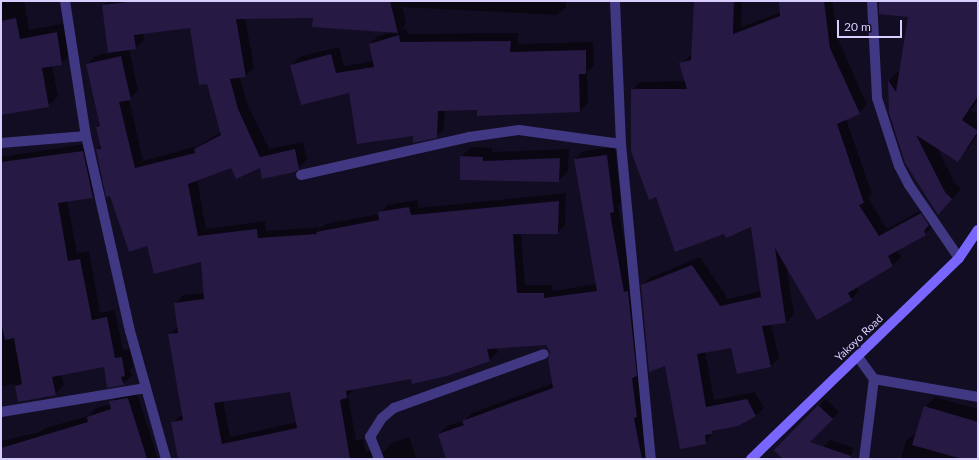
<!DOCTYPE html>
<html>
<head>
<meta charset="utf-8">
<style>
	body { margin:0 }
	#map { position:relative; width:979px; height:460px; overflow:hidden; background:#130d23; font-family:Lato,sans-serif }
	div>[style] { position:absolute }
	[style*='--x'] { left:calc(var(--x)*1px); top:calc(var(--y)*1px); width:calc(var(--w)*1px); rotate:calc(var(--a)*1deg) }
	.shadow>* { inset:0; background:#0007 }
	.building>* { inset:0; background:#261944 }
	.street>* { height:10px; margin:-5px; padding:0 5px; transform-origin:5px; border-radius:5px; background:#413883 }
	.secondary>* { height:10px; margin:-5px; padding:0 5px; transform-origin:5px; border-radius:5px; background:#7866ff }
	span { translate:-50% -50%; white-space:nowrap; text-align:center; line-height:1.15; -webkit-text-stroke:3.5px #130d23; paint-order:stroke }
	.street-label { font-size:11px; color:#d9cfff }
	.frame { position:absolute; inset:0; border:2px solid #d9cfff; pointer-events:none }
	.scale { position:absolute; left:837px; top:20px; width:65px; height:18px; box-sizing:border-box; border:2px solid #d9cfff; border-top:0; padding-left:5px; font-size:12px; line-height:14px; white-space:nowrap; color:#d9cfff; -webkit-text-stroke:3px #130d23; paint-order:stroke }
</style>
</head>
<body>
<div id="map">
	<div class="shadow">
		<div style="clip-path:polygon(1px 1px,24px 1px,29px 30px,66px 23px,71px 55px,61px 64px,52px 66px,58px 96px,48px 106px,1px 114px)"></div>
		<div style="clip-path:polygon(evenodd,108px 1px,566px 1px,566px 7px,557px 15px,402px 7px,406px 24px,400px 30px,406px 28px,408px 34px,518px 33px,518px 44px,593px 42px,594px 65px,587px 72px,588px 103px,580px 111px,445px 110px,444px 129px,436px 137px,414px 134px,350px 91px,291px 65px,299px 57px,339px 47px,344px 66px,374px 61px,370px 44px,378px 36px,392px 32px,314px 17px,245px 18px,254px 67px,246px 76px,240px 77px,246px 101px,269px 149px,303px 142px,307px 160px,295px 171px,261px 166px,231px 166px,197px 179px,206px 229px,265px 221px,266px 231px,323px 227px,325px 224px,379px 214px,388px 205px,417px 200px,419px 208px,566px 193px,565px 225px,557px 233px,521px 233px,525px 285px,552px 285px,552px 291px,597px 284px,575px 159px,583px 151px,615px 147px,621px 203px,618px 206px,632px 285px,651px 459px,447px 459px,439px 434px,447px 426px,465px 420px,472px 413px,554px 383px,551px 352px,546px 344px,496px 348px,498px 352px,490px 360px,355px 389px,348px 395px,356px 441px,363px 439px,366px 452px,379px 448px,383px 453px,392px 443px,409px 437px,417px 459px,179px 459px,172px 423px,183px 414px,169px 335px,178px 326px,175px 304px,183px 295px,205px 293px,202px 261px,148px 245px,97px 150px,101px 145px,97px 127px,100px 124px,87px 65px,95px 56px,109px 53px,103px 6px,108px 1px,190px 27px,221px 132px,198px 146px,143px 161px,129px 99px,138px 91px,129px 49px,135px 48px,144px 40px,143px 33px,190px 27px,108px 1px,290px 391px,297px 422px,230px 437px,223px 401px,290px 391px)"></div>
		<div style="clip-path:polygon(695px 1px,742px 1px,741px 27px,781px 12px,780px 1px,832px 1px,838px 39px,867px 105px,859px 113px,846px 119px,872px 194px,868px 198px,887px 229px,929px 206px,933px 226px,925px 234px,897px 250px,901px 257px,893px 265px,857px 286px,859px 291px,851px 299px,786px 266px,794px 314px,786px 322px,771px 324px,779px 358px,771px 366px,732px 347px,705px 351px,714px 400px,755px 392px,764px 408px,756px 416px,716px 429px,706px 443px,666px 365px,642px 286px,650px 278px,700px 257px,728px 299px,761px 291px,752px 225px,632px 90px,640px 82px,686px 81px,681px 64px,692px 54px)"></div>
		<div style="clip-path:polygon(891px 1px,978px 1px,978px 100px,971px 110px,978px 115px,978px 135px,958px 161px,937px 147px,955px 183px,961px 189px,947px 204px,890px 112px,889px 81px,898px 71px,900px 74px,909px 16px)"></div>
		<div style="clip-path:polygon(91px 143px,101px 189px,93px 197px,67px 201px,77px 253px,89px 251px,100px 313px,115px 310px,123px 350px,130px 349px,133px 367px,130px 370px,132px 376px,123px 384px,104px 366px,61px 374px,64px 385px,55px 394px,19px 401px,15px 384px,1px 386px,1px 157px)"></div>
		<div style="clip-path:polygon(471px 147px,492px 148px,492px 152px,569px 149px,568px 171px,559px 181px,461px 157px)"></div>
		<div style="clip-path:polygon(136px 390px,158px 459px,1px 459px,1px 441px,40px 432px,45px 428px,89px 416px,96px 408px,111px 404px,119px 392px)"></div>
		<div style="clip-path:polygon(935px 397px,978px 409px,978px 459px,901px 459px,906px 441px,918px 431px,925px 407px)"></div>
		<div style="clip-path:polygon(826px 399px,839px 412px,792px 459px,784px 459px,775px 450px)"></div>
		<div style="clip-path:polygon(830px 440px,854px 448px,850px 459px,818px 459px,823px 447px)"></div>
	</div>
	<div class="building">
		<div style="clip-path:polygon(evenodd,136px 1px,390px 1px,398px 33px,312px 27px,313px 18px,236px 19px,246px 77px,230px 79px,238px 109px,260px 157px,295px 149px,299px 169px,295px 172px,262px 179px,260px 168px,236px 179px,231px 168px,188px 184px,198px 236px,257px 229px,258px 238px,317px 234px,316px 232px,379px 220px,378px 212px,409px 207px,411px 215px,559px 201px,558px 234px,513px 234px,517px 293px,544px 293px,544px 298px,597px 291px,574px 159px,607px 155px,614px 212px,610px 213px,624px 292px,628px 291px,637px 376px,632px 378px,637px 417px,634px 418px,642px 459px,446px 459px,438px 434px,464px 425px,462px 421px,553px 388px,548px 359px,550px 352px,546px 345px,487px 349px,490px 361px,447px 376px,412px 384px,411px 379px,346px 391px,347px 398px,340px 400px,350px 459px,178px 459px,171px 422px,183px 420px,168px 334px,178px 333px,174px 303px,204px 299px,201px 262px,154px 274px,147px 246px,129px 252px,110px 196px,106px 197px,96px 149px,101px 149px,96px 127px,100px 126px,86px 64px,121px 56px,131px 100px,119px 102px,135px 168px,195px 153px,194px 149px,221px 135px,207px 84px,199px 85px,190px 28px,134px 35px,136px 49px,108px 53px,102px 5px,136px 1px,290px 392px,297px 428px,222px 444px,214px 403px,290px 392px)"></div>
		<div style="clip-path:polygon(694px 1px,734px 1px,733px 34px,780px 16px,779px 1px,824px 1px,830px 48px,860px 114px,837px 124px,864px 203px,859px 205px,879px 236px,921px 213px,929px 225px,924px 231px,926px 235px,888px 256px,893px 266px,848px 293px,852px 300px,817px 320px,775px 248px,786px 323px,762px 326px,771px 367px,737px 374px,731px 348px,697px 354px,706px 407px,747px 399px,756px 416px,738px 426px,712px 431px,713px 434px,705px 435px,706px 444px,680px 449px,665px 366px,649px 372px,641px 285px,692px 265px,720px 306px,761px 297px,751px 227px,726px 238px,724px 234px,675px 252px,656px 197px,649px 200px,631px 151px,631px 89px,687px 89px,679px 63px,691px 60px)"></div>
		<div style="clip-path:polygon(879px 1px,978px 1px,978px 96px,962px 120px,978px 131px,958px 162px,916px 135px,945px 192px,952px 199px,938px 215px,905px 163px,889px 113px,888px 80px,896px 92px,908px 17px,879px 14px)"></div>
		<div style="clip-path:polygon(16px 18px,20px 39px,57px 32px,62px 65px,42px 68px,49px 107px,1px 115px,1px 21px)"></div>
		<div style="clip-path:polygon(399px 35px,400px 42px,511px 41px,510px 52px,586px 50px,586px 74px,579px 74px,580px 112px,477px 116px,477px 110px,438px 111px,437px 138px,413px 143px,413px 136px,357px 144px,349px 93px,301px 105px,290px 65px,331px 54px,336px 73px,374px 67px,369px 44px)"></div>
		<div style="clip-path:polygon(83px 151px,93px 198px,58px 203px,68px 261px,80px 259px,92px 320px,107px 317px,115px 358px,122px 357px,125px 376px,121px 377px,124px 385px,107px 388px,104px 367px,52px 377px,56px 395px,18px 402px,15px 386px,22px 384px,14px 338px,5px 340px,1px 321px,1px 162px)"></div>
		<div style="clip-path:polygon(460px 156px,483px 157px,483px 161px,560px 158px,559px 182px,460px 180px)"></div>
		<div style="clip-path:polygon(128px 398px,147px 459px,1px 459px,1px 448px,88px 422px,87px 417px,111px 409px,109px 401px)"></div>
		<div style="clip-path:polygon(818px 405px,833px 419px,810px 442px,851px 456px,850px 459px,783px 459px,774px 450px)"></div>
		<div style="clip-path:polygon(924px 406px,978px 422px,978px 459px,962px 459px,912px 445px)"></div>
	</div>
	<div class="street">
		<div style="--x:65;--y:1;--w:137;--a:81.2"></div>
		<div style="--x:86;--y:136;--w:200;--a:77.3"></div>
		<div style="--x:130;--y:331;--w:133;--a:74.3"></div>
		<div style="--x:615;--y:1;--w:143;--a:87.6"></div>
		<div style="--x:621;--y:144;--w:316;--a:84.6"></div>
		<div style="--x:872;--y:1;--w:97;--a:87"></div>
		<div style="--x:877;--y:98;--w:71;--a:72.1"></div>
		<div style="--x:899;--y:166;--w:21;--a:62"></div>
		<div style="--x:909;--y:185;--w:88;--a:55.6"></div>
		<div style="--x:1;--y:143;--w:85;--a:-4.7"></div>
		<div style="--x:301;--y:175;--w:172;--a:-12.7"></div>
		<div style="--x:469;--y:137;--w:50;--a:-8"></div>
		<div style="--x:519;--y:130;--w:103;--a:7.8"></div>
		<div style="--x:858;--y:357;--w:27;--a:54"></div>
		<div style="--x:874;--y:379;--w:106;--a:9.8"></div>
		<div style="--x:1;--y:412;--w:147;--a:-9.4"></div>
		<div style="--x:379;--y:459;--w:24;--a:-112"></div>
		<div style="--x:370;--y:437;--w:22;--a:-58"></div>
		<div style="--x:382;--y:418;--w:16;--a:-40"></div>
		<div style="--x:394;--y:408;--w:159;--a:-19.8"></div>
		<div style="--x:864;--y:459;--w:81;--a:-82.9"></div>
	</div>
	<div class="secondary">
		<div style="--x:751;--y:459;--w:289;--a:-44"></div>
		<div style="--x:959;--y:258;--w:34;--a:-56"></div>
	</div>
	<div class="street-label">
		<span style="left:859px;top:338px;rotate:-44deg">Yakoyo Road</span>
	</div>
	<div class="frame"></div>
	<div class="scale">20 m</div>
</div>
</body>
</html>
